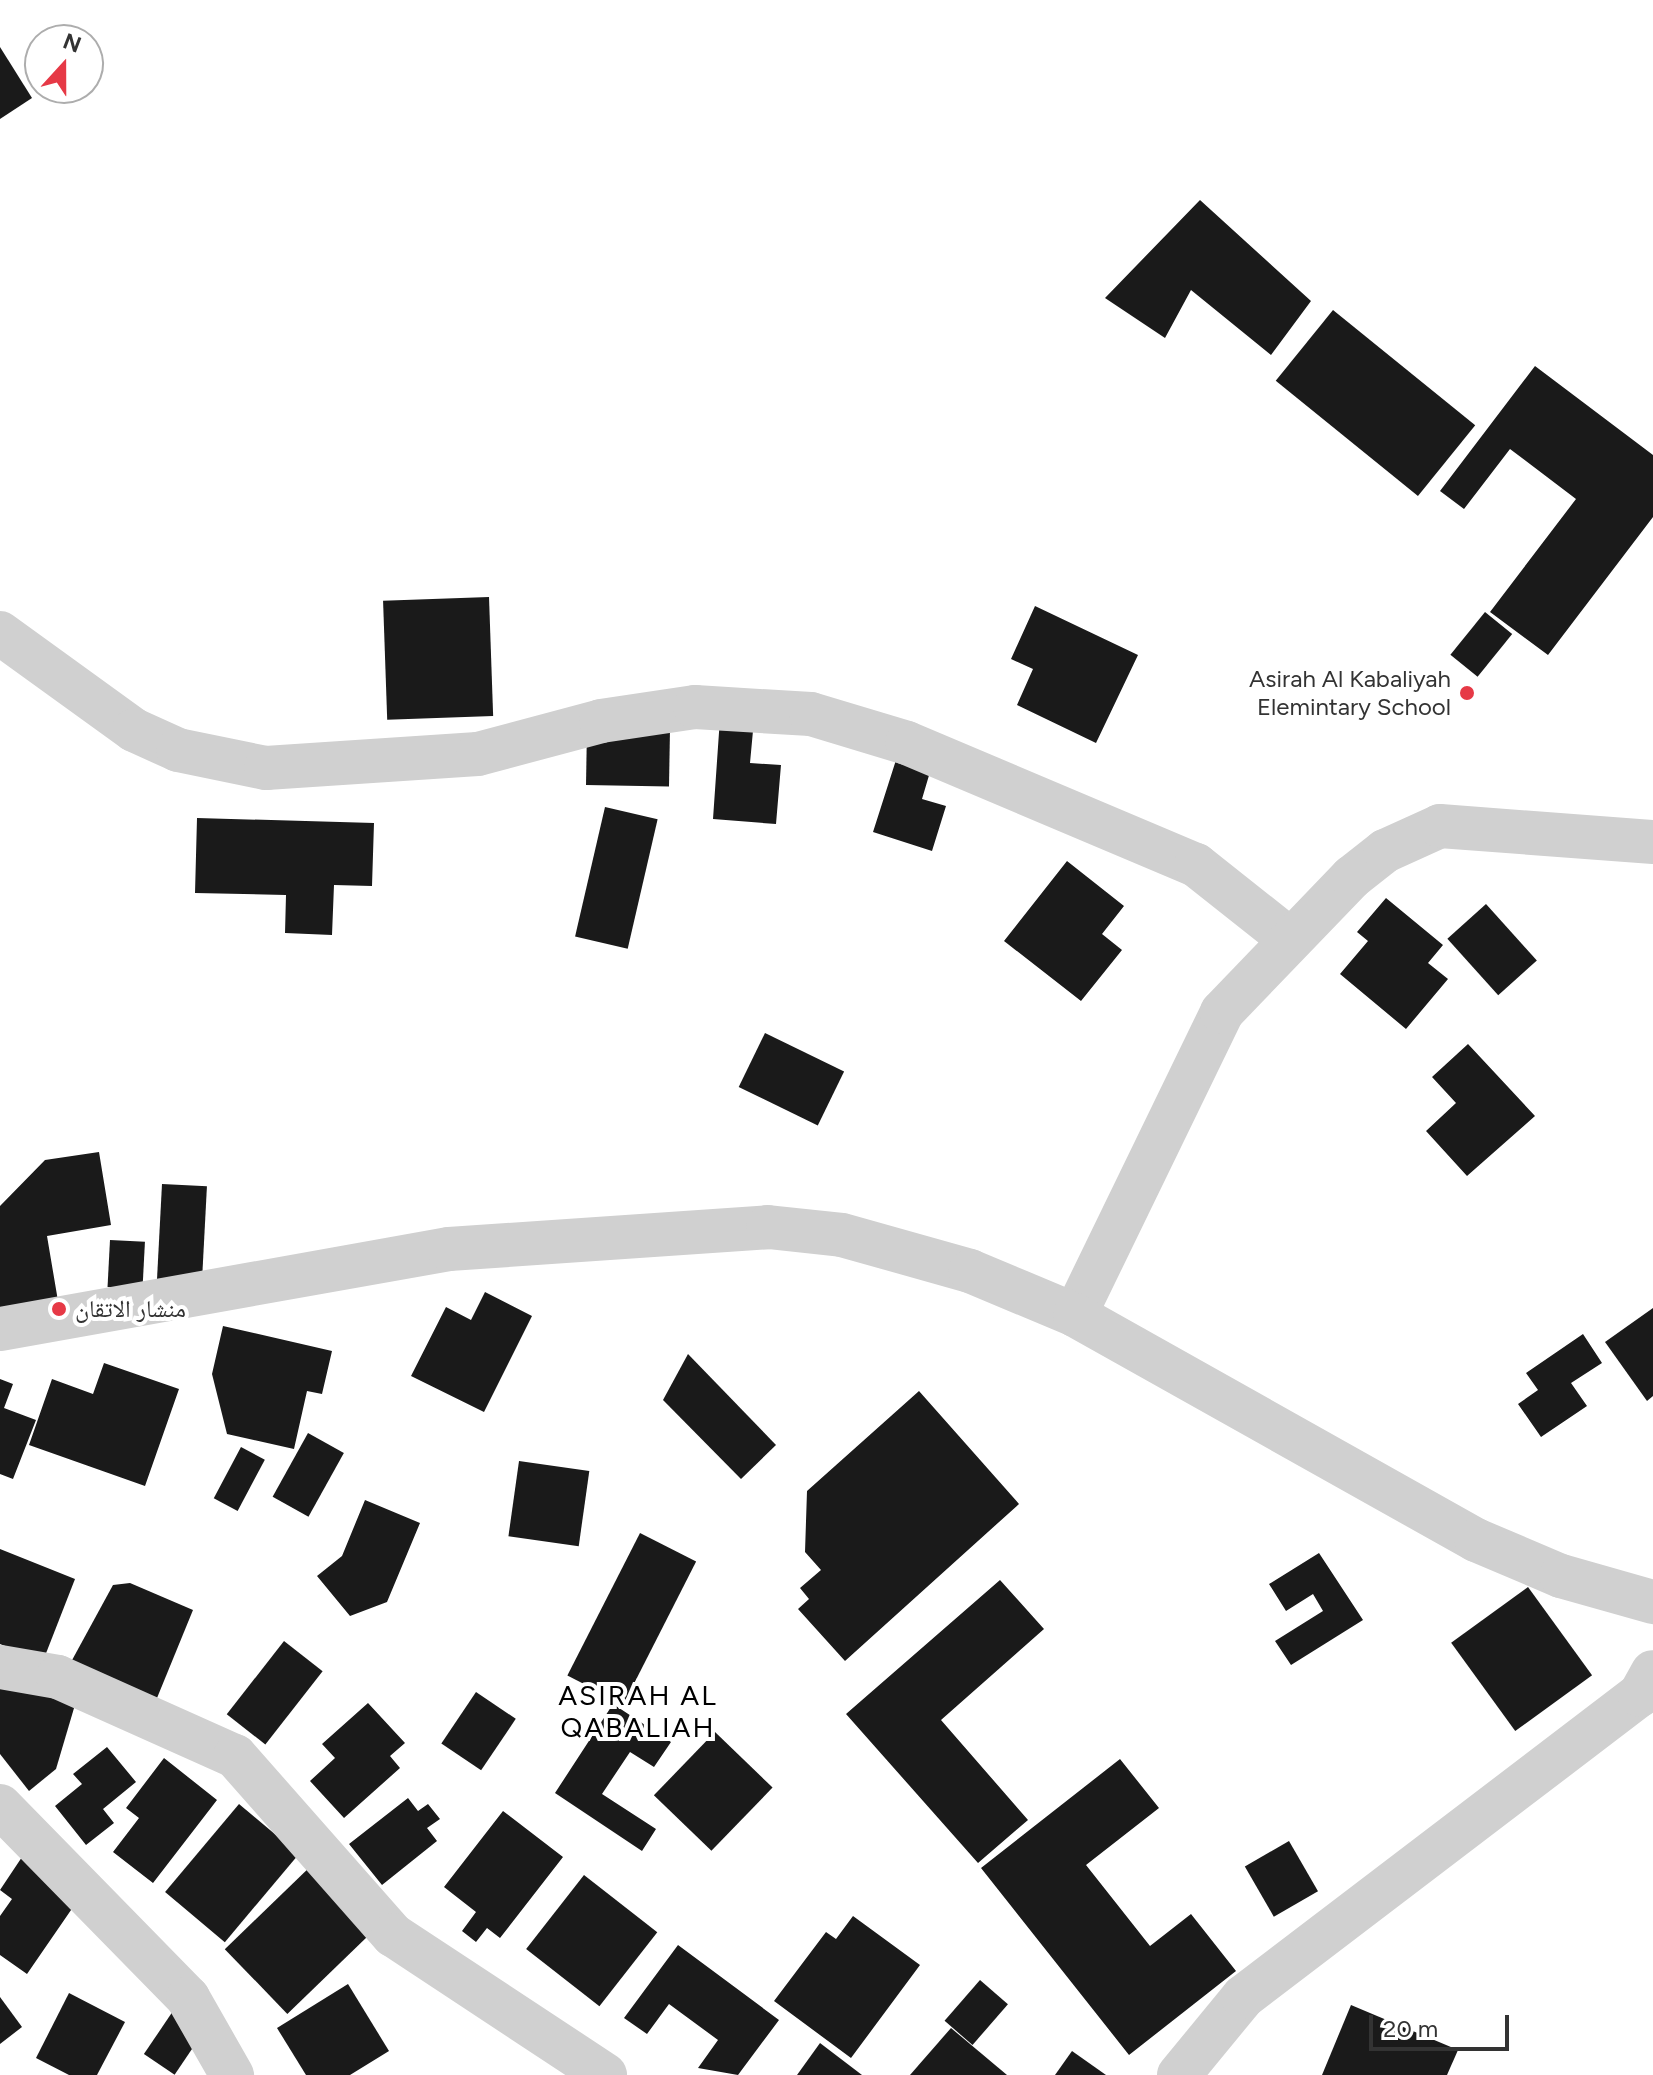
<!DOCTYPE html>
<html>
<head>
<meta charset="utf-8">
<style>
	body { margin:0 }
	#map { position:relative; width:1653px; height:2075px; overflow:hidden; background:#fff; font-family:Figtree,"Noto Naskh Arabic",sans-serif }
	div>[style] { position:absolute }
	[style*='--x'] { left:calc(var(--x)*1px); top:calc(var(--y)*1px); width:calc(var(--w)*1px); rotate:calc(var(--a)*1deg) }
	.building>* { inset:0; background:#1a1a1a; transform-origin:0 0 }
	.minor>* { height:44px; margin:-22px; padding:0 22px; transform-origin:22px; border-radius:22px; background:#d0d0d0 }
	.dots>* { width:22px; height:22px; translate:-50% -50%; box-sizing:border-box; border:4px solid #fff; border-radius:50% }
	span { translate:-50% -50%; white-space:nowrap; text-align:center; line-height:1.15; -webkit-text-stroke:8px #fff; paint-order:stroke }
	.poi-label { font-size:24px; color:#333 }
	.right { translate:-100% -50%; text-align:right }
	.left { translate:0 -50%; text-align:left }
	.quarter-label { font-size:28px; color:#000; letter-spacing:2px }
	.north { position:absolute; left:24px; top:24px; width:80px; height:80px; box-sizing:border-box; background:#fff; border:2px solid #adadad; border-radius:50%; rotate:21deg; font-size:22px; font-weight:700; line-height:32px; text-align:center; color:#333 }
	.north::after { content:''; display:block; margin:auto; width:28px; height:36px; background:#e63946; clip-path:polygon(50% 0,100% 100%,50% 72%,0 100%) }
	.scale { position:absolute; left:1369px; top:2015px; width:140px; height:36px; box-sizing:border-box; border:4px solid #333; border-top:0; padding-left:10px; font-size:24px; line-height:28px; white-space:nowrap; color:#333; -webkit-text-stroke:6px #fff; paint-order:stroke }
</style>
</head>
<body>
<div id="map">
	<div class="building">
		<div style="clip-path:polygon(0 47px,32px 98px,0 119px)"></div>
		<div style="clip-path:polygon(1200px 200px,1311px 301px,1271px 355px,1191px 290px,1165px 338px,1105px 298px)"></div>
		<div style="left:1333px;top:310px;width:183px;height:91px;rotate:39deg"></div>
		<div style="clip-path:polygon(1535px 366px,1653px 455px,1653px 517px,1548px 655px,1490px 612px,1576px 499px,1510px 449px,1464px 509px,1440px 491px)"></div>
		<div style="left:489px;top:597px;width:119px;height:106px;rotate:88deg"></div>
		<div style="clip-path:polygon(1035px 606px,1138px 655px,1096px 743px,1017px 705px,1033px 669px,1011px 659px)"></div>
		<div style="left:1485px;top:612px;width:35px;height:55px;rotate:39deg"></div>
		<div style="clip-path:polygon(720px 718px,754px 720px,750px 763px,781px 765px,776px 824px,713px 819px)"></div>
		<div style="left:587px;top:728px;width:83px;height:57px;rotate:1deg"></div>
		<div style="clip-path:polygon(896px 760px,930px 772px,922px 799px,946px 806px,932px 851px,873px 832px)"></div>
		<div style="left:605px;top:807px;width:54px;height:133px;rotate:13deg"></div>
		<div style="clip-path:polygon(197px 818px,374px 823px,372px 886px,334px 885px,332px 935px,285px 933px,286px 895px,195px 893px)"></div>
		<div style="clip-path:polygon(1067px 861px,1124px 906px,1102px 934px,1122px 950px,1081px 1001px,1004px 941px)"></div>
		<div style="clip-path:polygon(1386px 898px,1443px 945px,1428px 963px,1448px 979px,1406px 1029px,1340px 974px,1368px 941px,1357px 932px)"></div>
		<div style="left:1486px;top:904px;width:76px;height:52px;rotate:48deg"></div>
		<div style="left:765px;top:1033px;width:88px;height:60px;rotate:26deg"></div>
		<div style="clip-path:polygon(1468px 1044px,1535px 1116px,1467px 1176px,1426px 1131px,1456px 1103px,1432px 1077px)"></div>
		<div style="clip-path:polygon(99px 1152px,111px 1225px,47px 1236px,58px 1301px,0 1310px,0 1206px,45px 1160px)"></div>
		<div style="left:162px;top:1184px;width:45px;height:96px;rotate:3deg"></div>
		<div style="left:110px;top:1240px;width:35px;height:47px;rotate:3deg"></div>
		<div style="clip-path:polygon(485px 1292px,532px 1316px,484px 1412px,411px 1376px,446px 1307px,471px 1320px)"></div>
		<div style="clip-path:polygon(1653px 1308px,1653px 1396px,1647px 1401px,1605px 1342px)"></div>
		<div style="clip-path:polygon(223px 1326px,332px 1351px,322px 1394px,307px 1391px,294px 1449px,227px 1434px,212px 1374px)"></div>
		<div style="clip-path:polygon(1583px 1334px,1602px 1363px,1571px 1383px,1587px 1406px,1541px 1437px,1518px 1404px,1538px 1390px,1526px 1373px)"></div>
		<div style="clip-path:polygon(688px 1354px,776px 1445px,741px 1479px,663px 1400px)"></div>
		<div style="clip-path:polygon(104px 1363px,179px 1389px,145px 1486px,29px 1445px,52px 1379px,93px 1394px)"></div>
		<div style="clip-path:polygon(0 1379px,13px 1384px,4px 1408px,36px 1420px,13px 1479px,0 1474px)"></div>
		<div style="clip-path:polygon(919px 1391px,1019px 1504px,845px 1661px,798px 1609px,809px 1599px,800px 1588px,821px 1570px,805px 1552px,807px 1491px)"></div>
		<div style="left:308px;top:1433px;width:41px;height:73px;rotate:29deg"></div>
		<div style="left:241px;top:1447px;width:27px;height:58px;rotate:28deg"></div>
		<div style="left:519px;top:1461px;width:71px;height:76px;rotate:8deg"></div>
		<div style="clip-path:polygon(365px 1500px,420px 1523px,387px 1602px,350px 1616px,317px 1576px,342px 1556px)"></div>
		<div style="left:640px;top:1533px;width:63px;height:160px;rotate:27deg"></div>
		<div style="clip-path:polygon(0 1549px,75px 1579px,43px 1661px,0 1644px)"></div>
		<div style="clip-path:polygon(1319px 1553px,1363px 1620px,1291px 1665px,1275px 1641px,1323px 1611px,1313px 1594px,1286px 1611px,1269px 1584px)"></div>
		<div style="clip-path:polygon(1000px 1580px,1044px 1629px,941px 1720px,1028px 1820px,978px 1863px,846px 1714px)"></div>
		<div style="clip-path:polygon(130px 1583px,193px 1610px,157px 1698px,71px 1662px,113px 1585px)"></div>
		<div style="left:1528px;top:1587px;width:109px;height:95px;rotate:54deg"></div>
		<div style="left:284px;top:1641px;width:49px;height:93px;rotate:38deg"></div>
		<div style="clip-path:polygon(0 1675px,77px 1698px,56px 1769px,29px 1791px,0 1754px)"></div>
		<div style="left:476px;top:1692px;width:48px;height:62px;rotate:34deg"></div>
		<div style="clip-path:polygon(368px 1703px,405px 1743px,390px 1756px,400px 1768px,344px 1818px,310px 1781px,335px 1758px,322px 1744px)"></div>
		<div style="clip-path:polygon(613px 1704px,671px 1742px,654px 1767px,630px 1752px,602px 1794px,656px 1829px,642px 1851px,555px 1793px)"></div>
		<div style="left:715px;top:1732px;width:80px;height:88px;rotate:44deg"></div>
		<div style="clip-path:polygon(107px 1747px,136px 1782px,103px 1809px,114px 1823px,86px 1845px,55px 1806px,82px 1784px,73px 1774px)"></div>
		<div style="clip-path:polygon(164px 1758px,217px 1800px,153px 1883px,113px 1852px,139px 1818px,126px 1808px)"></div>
		<div style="clip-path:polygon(1120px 1759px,1159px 1808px,1086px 1865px,1150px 1946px,1191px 1914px,1236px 1971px,1129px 2055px,981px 1868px)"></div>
		<div style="clip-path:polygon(408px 1798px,418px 1811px,428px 1804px,440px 1819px,427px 1828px,437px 1841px,382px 1885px,349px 1844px)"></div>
		<div style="left:239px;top:1804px;width:78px;height:115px;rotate:40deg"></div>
		<div style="clip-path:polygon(503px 1811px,563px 1857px,500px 1938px,487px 1928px,476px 1942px,462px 1931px,476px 1912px,444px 1887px)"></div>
		<div style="left:1289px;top:1841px;width:58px;height:51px;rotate:60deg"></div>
		<div style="clip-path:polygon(22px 1857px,80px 1897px,27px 1974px,0 1955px,0 1916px,12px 1899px,0 1890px)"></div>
		<div style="left:314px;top:1863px;width:90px;height:124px;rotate:46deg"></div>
		<div style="left:584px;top:1875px;width:93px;height:94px;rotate:38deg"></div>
		<div style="clip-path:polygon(853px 1916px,920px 1965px,851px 2058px,774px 2001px,826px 1932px,836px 1939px)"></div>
		<div style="clip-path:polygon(678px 1945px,779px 2020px,738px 2075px,698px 2068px,718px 2040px,669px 2004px,647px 2034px,624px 2018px)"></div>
		<div style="left:980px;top:1980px;width:37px;height:54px;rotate:41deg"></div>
		<div style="clip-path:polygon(348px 1984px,389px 2051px,350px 2075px,306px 2075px,277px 2028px)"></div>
		<div style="clip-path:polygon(69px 1993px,125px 2022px,97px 2075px,69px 2075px,36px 2058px)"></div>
		<div style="clip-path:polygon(0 1997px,22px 2027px,0 2044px)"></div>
		<div style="clip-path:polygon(1351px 2005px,1458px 2050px,1447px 2075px,1322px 2075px)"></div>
		<div style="left:173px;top:2011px;width:37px;height:52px;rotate:34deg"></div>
		<div style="clip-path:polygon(951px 2028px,1007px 2075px,910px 2075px)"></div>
		<div style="clip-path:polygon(820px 2043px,862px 2075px,797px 2075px)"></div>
		<div style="clip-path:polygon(1072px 2051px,1106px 2075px,1055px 2075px)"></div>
	</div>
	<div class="minor">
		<div style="--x:0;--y:633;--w:165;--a:35.9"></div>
		<div style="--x:134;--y:730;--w:48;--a:24.4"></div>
		<div style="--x:178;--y:750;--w:90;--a:11.6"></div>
		<div style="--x:266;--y:768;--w:212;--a:-3.8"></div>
		<div style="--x:478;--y:754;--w:127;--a:-15"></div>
		<div style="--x:601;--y:721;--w:95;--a:-8.5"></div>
		<div style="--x:695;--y:707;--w:116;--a:3.5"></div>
		<div style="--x:811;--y:714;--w:100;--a:16.8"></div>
		<div style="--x:907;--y:743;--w:314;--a:22.9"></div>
		<div style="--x:1196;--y:865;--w:117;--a:38.4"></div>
		<div style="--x:1075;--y:1315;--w:337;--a:-64.1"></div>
		<div style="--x:1222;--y:1012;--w:187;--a:-46.1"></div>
		<div style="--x:1352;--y:877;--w:42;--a:-38.2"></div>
		<div style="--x:1385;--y:851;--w:60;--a:-24.4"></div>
		<div style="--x:1440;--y:826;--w:214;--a:4.3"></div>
		<div style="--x:0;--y:1329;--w:456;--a:-10.1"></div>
		<div style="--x:449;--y:1249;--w:320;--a:-3.9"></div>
		<div style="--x:768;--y:1227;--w:74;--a:6.2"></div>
		<div style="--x:842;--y:1235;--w:133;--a:15.7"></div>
		<div style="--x:970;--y:1271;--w:114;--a:22.7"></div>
		<div style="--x:1075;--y:1315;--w:460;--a:29.3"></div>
		<div style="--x:1476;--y:1540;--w:92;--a:23"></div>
		<div style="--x:1561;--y:1576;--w:96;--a:15.8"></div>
		<div style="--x:0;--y:1667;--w:59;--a:9.8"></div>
		<div style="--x:58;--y:1677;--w:194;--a:24.1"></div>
		<div style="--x:235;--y:1756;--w:239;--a:48.6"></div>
		<div style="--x:393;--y:1935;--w:254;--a:33.4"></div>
		<div style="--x:0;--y:1806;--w:269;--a:45.6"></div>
		<div style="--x:188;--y:1998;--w:89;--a:60.3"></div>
		<div style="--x:1179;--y:2075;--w:101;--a:-50.6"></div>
		<div style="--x:1243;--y:1997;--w:499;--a:-37.3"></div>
		<div style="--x:1640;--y:1695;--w:26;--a:-61"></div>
	</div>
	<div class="dots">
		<div style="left:1467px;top:693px;background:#e63946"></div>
		<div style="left:59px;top:1309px;background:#e63946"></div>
	</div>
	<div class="poi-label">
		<span class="right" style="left:1451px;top:693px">Asirah Al Kabaliyah<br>Elemintary School</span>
		<span class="left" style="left:75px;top:1309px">منشار الاتقان</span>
	</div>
	<div class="quarter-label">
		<span style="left:638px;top:1711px">ASIRAH AL<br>QABALIAH</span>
	</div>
	<div class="north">N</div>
	<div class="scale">20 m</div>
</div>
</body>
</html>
